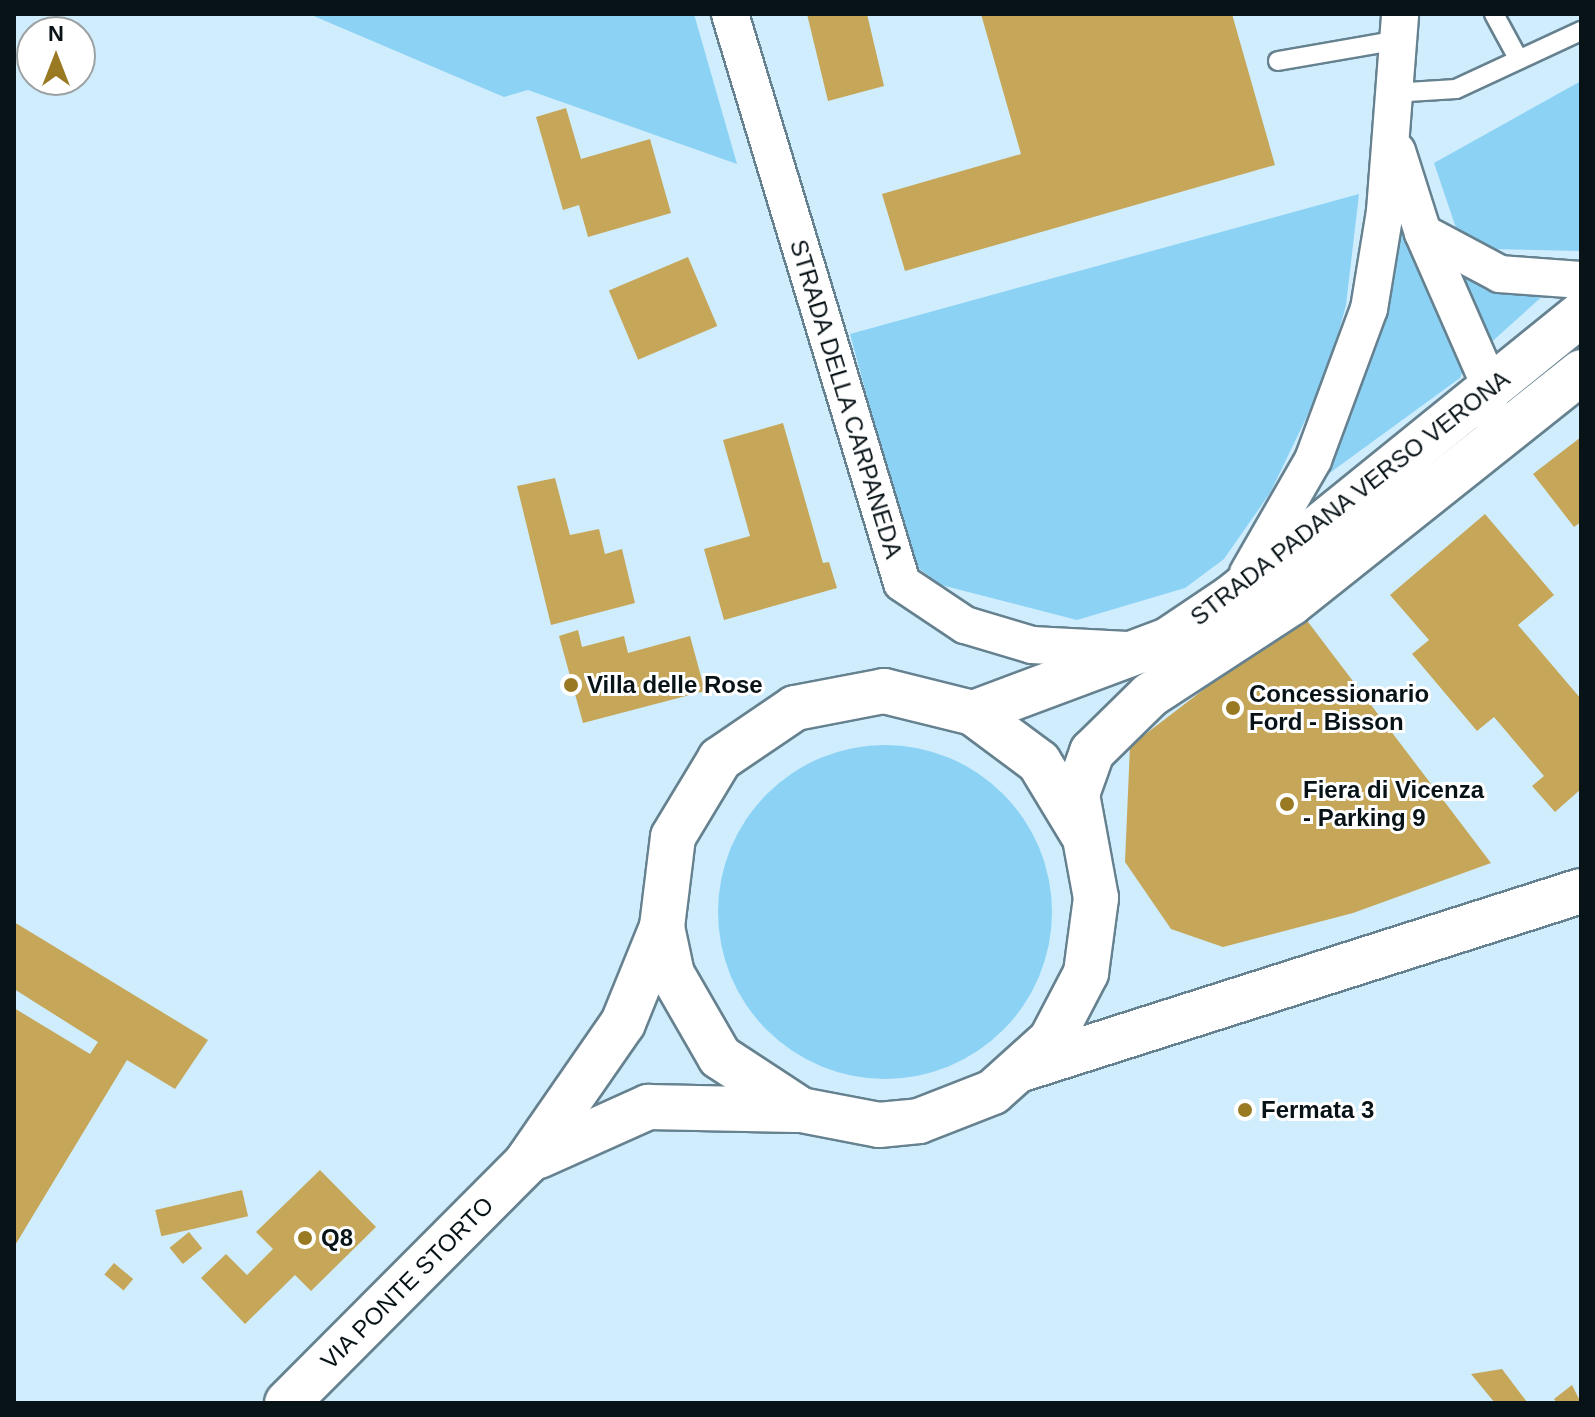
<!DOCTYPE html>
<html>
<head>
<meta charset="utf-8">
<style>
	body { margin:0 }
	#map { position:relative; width:1595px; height:1417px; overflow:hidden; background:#cfedfd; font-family:Arial,sans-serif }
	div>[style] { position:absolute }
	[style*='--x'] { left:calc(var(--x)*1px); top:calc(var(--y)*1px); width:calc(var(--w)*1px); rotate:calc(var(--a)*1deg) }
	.green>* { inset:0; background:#8cd2f5 }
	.round { border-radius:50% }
	.building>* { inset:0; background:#c6a659; transform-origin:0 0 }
	.roads { filter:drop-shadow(2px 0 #66818f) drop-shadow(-2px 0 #66818f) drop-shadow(0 2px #66818f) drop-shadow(0 -2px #66818f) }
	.lane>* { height:18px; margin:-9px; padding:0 9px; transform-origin:9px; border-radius:9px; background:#fff }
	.street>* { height:36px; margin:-18px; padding:0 18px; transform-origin:18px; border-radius:18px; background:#fff }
	.secondary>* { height:44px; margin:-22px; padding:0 22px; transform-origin:22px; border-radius:22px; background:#fff }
	.highway>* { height:44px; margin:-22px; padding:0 22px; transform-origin:22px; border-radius:22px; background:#fff }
	.dots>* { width:22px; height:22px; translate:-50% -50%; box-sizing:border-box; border:4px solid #fff; border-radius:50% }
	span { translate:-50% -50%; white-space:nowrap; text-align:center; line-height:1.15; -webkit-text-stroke:6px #fff; paint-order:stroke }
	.street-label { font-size:24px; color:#081318 }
	.poi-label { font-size:24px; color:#081318; font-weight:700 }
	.left { translate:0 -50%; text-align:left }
	.frame { position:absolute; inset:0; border:16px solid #081318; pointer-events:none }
	.north { position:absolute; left:16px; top:16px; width:80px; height:80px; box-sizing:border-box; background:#fff; border:2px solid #9ca1a3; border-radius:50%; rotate:0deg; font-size:22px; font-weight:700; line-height:32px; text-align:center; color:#081318 }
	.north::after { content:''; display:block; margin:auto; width:28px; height:36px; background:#997922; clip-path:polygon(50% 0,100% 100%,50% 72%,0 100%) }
</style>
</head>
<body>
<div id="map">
	<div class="green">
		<div style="clip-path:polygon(309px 14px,694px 14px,737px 164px,528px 90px,504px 97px)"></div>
		<div style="clip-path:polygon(1581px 81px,1581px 251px,1488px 249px,1456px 228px,1434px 163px)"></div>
		<div style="clip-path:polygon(1359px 194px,1346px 305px,1327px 375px,1270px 493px,1224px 559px,1185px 588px,1077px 620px,941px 585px,912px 563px,850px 334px)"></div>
		<div style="clip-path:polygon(1397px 211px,1464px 368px,1460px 378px,1320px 480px,1372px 347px)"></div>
		<div style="clip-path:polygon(1461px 275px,1516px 294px,1546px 293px,1486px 347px)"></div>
		<div class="round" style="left:718px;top:745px;width:334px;height:334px"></div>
	</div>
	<div class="building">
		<div style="clip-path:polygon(807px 14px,867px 14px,884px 86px,828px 101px)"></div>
		<div style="clip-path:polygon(981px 14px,1232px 14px,1275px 165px,905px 271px,882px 194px,1021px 154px)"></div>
		<div style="clip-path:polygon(566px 108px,581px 159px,650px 139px,671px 213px,588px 237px,579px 205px,563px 210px,536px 117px)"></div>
		<div style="left:688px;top:257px;width:75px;height:86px;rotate:67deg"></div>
		<div style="clip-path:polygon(783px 423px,823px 563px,829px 562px,837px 588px,724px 620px,704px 549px,750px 536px,723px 440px)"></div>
		<div style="clip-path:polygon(1581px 437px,1581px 522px,1574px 527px,1533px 474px)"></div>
		<div style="clip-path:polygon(555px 478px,570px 535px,599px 529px,605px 554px,622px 549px,635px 603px,551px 625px,517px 486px)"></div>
		<div style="clip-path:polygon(1485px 514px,1554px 595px,1518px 625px,1581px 699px,1581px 789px,1555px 812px,1532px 786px,1544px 776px,1494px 717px,1477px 731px,1412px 654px,1429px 640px,1390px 595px)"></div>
		<div style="clip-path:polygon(1302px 614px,1491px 863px,1353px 913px,1223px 947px,1171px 929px,1125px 862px,1130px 746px)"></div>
		<div style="clip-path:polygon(578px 630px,582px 647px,624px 636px,628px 653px,690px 636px,705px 691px,583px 723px,559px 636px)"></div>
		<div style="clip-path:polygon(14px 922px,208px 1040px,175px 1089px,127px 1060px,14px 1247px,14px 1008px,90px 1054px,98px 1042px,14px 989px)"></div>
		<div style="clip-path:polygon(320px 1170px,376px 1227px,311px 1291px,295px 1275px,245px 1324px,201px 1278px,226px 1254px,247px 1275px,273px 1249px,256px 1232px)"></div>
		<div style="left:242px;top:1190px;width:27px;height:89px;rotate:77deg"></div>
		<div style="left:189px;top:1232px;width:21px;height:25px;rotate:51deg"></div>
		<div style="left:114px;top:1263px;width:25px;height:15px;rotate:40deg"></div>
		<div style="clip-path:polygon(1502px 1369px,1527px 1402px,1525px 1403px,1495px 1403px,1471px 1374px)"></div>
		<div style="clip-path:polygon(1572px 1385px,1581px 1403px,1557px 1403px,1554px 1399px)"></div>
	</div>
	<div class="roads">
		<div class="lane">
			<div style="--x:1494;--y:14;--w:52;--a:61.5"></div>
			<div style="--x:1278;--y:61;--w:122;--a:-9.9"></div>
			<div style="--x:1392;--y:93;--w:64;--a:-3.6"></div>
			<div style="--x:1456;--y:89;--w:138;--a:-24.9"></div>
		</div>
		<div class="street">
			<div style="--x:730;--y:14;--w:594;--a:73.18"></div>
			<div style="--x:902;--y:583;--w:76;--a:33.7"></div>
			<div style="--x:965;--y:625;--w:70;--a:16.6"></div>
			<div style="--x:1032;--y:645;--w:95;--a:3"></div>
			<div style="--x:1397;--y:151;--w:86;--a:72.4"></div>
			<div style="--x:1423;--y:233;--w:169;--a:66.3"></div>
			<div style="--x:1491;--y:388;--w:25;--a:99"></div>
			<div style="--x:1423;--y:233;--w:87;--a:28"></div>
			<div style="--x:1500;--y:274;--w:81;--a:4.2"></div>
			<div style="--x:1248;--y:573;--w:130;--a:-60.1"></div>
			<div style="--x:1313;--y:460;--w:161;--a:-69.7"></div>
			<div style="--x:1369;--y:309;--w:99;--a:-80.7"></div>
			<div style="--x:1385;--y:211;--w:198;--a:-85.6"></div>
		</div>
		<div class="secondary">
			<div style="--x:973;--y:713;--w:208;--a:-20.5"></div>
			<div style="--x:1168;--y:640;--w:77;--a:-33.9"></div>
			<div style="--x:1232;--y:597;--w:449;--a:-39"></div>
			<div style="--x:1082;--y:833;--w:83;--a:-121.2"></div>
			<div style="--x:1039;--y:762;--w:82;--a:-143.4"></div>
			<div style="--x:973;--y:713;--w:92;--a:-166.1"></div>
			<div style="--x:884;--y:691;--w:91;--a:169.2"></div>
			<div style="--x:795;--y:708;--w:91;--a:145.8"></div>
			<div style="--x:720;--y:759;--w:91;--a:121.1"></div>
			<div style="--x:673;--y:837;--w:91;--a:97"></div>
			<div style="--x:662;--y:927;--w:48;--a:78"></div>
			<div style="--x:672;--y:974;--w:96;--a:60"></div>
			<div style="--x:720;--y:1057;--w:97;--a:33.2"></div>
			<div style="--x:801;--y:1110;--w:79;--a:10.9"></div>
			<div style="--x:879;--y:1125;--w:40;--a:-5.7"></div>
			<div style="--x:919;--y:1121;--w:79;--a:-21.4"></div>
			<div style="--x:993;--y:1092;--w:78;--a:-41.9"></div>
			<div style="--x:1051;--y:1040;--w:76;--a:-62.4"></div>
			<div style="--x:1086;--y:973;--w:76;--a:-82.4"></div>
			<div style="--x:1096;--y:898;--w:106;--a:-100.4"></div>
			<div style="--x:1077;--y:794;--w:45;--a:-70.3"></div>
			<div style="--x:1092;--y:752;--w:81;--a:-44.5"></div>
			<div style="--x:1150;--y:695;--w:168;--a:-33.1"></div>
			<div style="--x:1291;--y:603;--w:371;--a:-38.5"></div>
			<div style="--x:539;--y:1156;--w:120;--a:-24.2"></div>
			<div style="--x:648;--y:1107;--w:147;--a:1.2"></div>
			<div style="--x:287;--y:1403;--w:339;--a:-45.1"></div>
			<div style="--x:526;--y:1163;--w:170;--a:-55.3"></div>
			<div style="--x:623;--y:1023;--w:104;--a:-67.9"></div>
		</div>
		<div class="highway">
			<div style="--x:1025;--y:1068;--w:583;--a:-17.66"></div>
		</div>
	</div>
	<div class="dots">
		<div style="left:571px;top:685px;background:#997922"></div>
		<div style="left:1233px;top:708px;background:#997922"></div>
		<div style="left:1287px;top:804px;background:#997922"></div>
		<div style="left:1245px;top:1110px;background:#997922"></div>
		<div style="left:305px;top:1238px;background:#997922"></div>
	</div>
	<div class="street-label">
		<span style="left:846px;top:399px;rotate:73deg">STRADA DELLA CARPANEDA</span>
		<span style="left:1350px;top:498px;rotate:-38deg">STRADA PADANA VERSO VERONA</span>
		<span style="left:407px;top:1283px;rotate:-45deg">VIA PONTE STORTO</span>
	</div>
	<div class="poi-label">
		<span class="left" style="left:587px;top:685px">Villa delle Rose</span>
		<span class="left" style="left:1249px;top:708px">Concessionario<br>Ford - Bisson</span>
		<span class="left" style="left:1303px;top:804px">Fiera di Vicenza<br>- Parking 9</span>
		<span class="left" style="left:1261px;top:1110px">Fermata 3</span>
		<span class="left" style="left:321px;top:1238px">Q8</span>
	</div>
	<div class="frame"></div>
	<div class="north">N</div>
</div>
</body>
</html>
